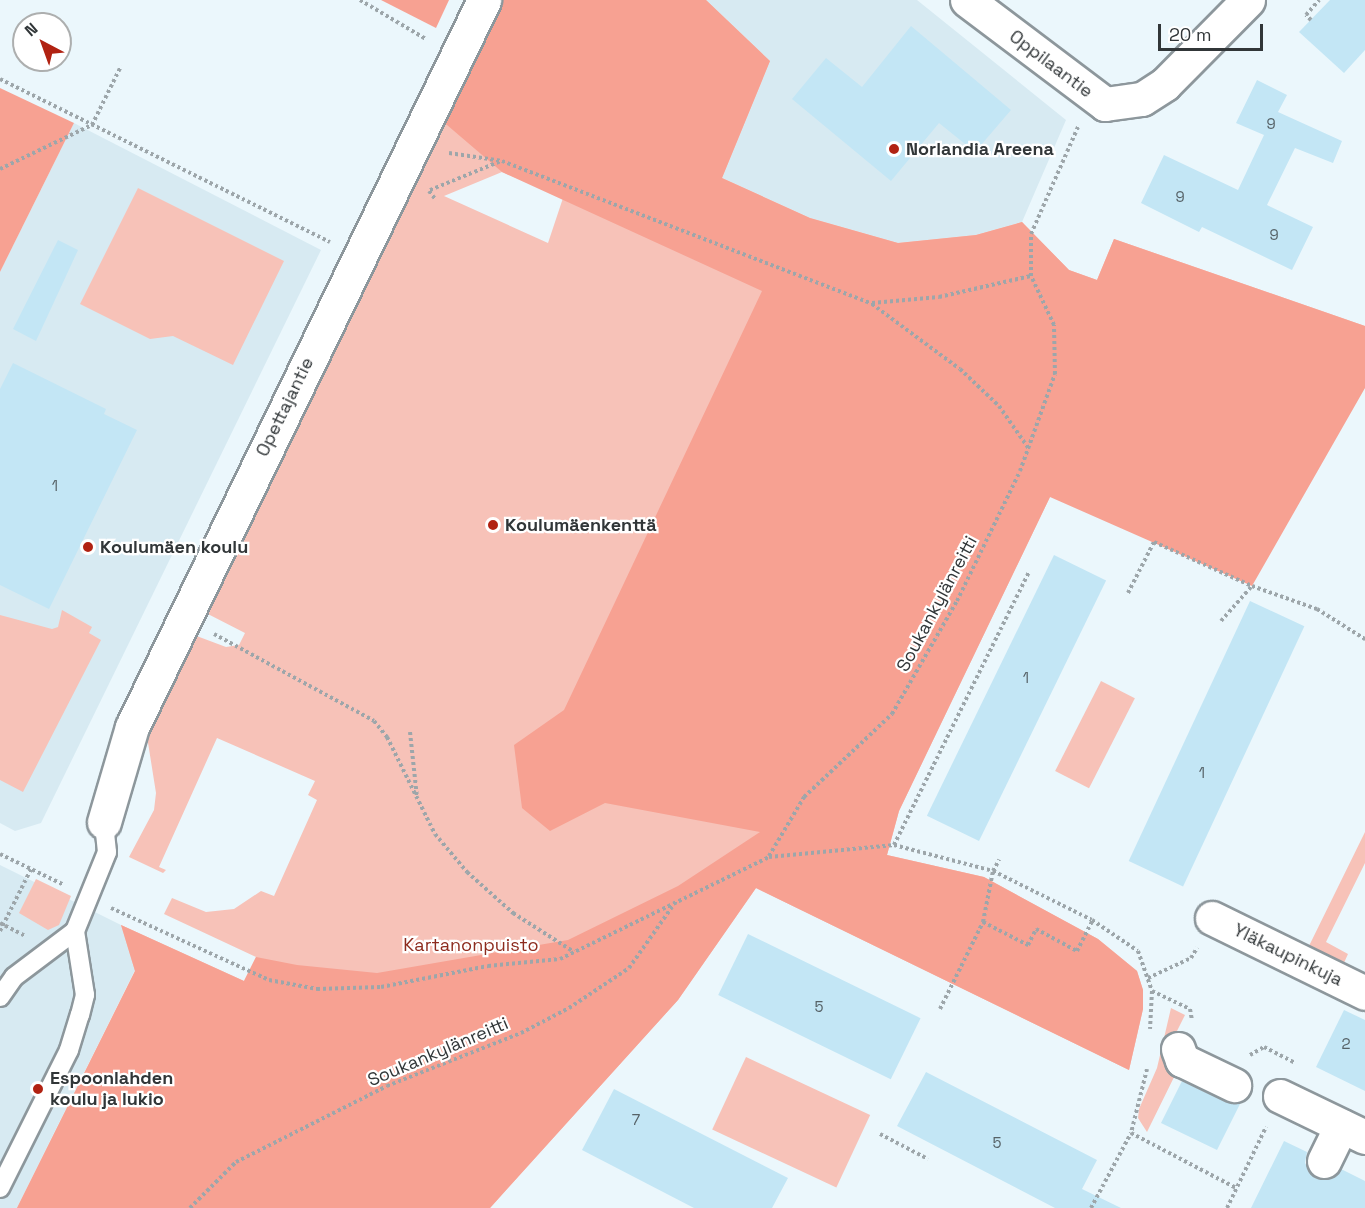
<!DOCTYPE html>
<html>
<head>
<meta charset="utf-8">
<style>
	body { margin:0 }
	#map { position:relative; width:1365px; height:1208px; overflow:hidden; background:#ebf7fc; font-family:"Space Grotesk",sans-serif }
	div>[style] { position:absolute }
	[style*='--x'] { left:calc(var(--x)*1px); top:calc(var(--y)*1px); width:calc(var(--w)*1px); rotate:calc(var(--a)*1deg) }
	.built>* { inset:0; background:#d7eaf2 }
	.green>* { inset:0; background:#f7c2b8; transform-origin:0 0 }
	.forest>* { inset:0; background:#f7a192 }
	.building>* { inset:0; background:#c3e6f5; transform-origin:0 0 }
	.path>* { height:4px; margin-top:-2px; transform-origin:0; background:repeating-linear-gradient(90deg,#9da6aa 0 3px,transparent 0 6px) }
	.roads { filter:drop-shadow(2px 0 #8d979c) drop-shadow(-2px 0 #8d979c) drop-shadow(0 2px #8d979c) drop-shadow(0 -2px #8d979c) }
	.lane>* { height:18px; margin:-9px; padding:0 9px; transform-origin:9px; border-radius:9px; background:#fff }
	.street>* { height:33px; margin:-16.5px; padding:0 16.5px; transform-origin:16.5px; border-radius:16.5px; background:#fff }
	.dots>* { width:16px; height:16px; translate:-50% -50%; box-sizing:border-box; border:3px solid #fff; border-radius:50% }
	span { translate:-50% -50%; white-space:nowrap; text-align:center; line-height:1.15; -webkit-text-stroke:4.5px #fff; paint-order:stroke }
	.number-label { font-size:15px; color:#566267 }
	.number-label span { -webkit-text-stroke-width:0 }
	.street-label { font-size:18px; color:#313638 }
	.poi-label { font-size:18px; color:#313638; font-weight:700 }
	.left { translate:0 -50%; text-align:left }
	.park-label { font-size:18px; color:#8d2b1e }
	.north { position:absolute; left:12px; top:12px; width:60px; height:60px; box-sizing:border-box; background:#fff; border:2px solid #adafaf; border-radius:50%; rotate:319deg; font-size:16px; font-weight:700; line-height:24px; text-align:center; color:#313638 }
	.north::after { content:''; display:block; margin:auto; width:21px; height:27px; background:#b12212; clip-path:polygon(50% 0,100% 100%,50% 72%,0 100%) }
	.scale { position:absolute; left:1158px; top:24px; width:105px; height:27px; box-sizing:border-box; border:3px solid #313638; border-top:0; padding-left:8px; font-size:18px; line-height:21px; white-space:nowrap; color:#313638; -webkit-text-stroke:4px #fff; paint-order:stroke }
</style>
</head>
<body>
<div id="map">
	<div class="built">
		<div style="clip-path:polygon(706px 0,917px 0,1066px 120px,1022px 222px,976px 235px,898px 243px,810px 218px,722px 178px,770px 61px)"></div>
		<div style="clip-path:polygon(74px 123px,321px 250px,41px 823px,15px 831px,0 823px,0 272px)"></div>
		<div style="clip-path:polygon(0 865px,121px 925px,135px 970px,17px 1208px,0 1208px)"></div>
	</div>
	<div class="green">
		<div style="clip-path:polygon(evenodd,502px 0,706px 0,770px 61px,722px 178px,810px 218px,898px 243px,976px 235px,1022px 222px,1069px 270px,1097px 280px,1114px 239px,1365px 326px,1365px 388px,1050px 497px,899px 811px,887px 855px,984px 877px,1098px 939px,1137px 971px,1143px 990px,1143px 1009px,1129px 1070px,756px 888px,678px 1000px,490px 1208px,17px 1208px,135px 971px,121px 925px,244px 981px,256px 957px,164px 914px,172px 898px,206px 912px,234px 909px,261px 891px,274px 896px,317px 800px,308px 795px,315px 781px,217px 738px,159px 867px,166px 870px,163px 873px,129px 857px,154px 810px,156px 793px,146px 730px,194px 635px,226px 647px,239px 645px,245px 633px,204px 612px,502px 0,502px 172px,563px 198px,548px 243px,444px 196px,502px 172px)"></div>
		<div style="clip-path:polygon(138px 188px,284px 261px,233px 365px,173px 336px,150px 339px,80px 304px)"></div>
		<div style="clip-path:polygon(62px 610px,92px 627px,89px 633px,101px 640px,23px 792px,0 780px,0 615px,52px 629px,58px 627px)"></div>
		<div style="left:1101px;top:681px;width:38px;height:101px;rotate:27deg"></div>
		<div style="clip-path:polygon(1365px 832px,1365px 863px,1326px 942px,1348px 954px,1343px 965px,1308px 948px)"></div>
		<div style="clip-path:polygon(36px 879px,71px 896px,59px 925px,48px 930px,19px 913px)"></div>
		<div style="clip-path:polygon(1171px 1008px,1185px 1015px,1163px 1059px,1179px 1067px,1147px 1132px,1138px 1118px,1139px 1109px,1157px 1068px)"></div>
		<div style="left:746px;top:1057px;width:137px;height:80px;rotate:25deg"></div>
	</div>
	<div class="forest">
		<div style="clip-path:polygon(381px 0,449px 0,436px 28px)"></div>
		<div style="clip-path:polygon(502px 0,706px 0,770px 61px,722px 178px,810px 218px,898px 243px,976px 235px,1022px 222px,1069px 270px,1097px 280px,1114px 239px,1365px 326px,1365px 388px,1252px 586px,1050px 497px,899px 811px,887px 855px,984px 877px,1098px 939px,1137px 971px,1143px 990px,1143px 1009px,1129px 1070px,756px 888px,678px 1000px,490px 1208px,17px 1208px,135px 971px,121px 925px,244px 981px,256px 957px,297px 965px,377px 973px,568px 940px,678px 886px,760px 832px,605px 803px,550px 831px,522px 808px,514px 745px,564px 710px,762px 291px,502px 172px,440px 119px)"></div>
		<div style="clip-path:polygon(0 88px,74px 123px,0 272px)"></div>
	</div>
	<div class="building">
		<div style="clip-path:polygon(1330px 0,1365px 0,1365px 50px,1344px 73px,1299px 32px)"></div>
		<div style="clip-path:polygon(911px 26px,1011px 110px,975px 152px,939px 123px,891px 181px,792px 99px,826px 58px,862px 87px)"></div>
		<div style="clip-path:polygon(1257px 80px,1287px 95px,1278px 112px,1342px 141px,1333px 163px,1295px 148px,1267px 205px,1313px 227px,1292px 270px,1202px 227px,1199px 232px,1141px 203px,1164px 155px,1238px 190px,1264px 135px,1236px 123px)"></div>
		<div style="clip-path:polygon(58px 240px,78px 250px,36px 341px,13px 329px)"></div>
		<div style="clip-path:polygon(13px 363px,106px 409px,104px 414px,137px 430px,49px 609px,0 585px,0 389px)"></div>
		<div style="left:1054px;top:555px;width:58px;height:290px;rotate:26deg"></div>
		<div style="left:1250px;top:601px;width:60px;height:287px;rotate:25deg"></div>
		<div style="left:748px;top:934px;width:192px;height:68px;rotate:26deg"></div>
		<div style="clip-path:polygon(1344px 1010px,1365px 1020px,1365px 1091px,1316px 1067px)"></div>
		<div style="clip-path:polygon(926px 1072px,1097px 1160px,1082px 1189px,1121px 1208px,1055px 1208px,897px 1126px)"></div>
		<div style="clip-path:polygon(1182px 1081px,1226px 1102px,1241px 1102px,1217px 1150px,1161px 1123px)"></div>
		<div style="clip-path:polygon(614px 1089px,788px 1178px,772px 1208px,694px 1208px,582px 1150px)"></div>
		<div style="clip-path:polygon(1284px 1141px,1307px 1152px,1305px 1163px,1315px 1178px,1326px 1180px,1341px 1169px,1365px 1181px,1365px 1208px,1251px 1208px)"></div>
	</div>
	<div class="path">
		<div style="--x:360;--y:0;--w:77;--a:30.6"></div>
		<div style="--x:1311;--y:20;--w:7;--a:-135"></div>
		<div style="--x:1306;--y:15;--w:20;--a:-49"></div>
		<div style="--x:0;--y:79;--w:368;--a:26.3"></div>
		<div style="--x:449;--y:153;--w:54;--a:8.6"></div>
		<div style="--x:502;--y:161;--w:397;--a:21.1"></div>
		<div style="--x:872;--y:304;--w:109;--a:36.5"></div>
		<div style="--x:960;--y:369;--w:54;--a:43.5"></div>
		<div style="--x:999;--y:406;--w:52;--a:55.1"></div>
		<div style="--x:0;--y:169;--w:102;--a:-25.6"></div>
		<div style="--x:92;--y:125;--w:66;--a:-63.8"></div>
		<div style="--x:430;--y:190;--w:77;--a:-22.2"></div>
		<div style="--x:429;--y:191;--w:11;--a:52"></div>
		<div style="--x:872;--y:303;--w:67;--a:-5.1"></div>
		<div style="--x:939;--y:297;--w:94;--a:-12.9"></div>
		<div style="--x:1128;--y:593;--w:57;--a:-63"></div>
		<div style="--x:1154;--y:542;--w:107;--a:24.2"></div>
		<div style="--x:1252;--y:586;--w:69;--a:19.5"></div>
		<div style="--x:1317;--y:609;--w:57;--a:32"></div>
		<div style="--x:1221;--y:621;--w:47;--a:-48.5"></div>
		<div style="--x:214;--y:634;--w:182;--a:28.5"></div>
		<div style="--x:374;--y:721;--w:21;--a:51"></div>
		<div style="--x:387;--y:737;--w:108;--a:63.7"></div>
		<div style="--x:435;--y:834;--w:50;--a:49.9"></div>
		<div style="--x:467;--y:872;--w:62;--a:41.7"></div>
		<div style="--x:513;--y:913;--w:72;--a:32.6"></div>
		<div style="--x:410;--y:732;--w:66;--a:83.9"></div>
		<div style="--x:894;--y:845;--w:305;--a:-63.7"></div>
		<div style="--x:0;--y:854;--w:71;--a:25.8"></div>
		<div style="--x:769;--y:856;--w:69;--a:-59.3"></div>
		<div style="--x:804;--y:797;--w:121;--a:-43.3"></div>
		<div style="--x:892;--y:714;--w:130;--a:-60.1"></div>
		<div style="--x:957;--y:601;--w:144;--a:-64.1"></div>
		<div style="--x:1020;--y:471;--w:103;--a:-70.2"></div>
		<div style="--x:1055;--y:374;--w:49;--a:-91.2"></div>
		<div style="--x:1054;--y:325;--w:54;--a:-115.1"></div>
		<div style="--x:1031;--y:276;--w:42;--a:-90"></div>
		<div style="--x:1031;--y:234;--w:117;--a:-66.3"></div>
		<div style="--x:111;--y:908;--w:174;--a:24.5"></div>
		<div style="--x:269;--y:980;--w:49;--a:10.6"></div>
		<div style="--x:317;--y:989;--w:64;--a:-1.8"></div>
		<div style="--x:381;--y:987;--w:109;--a:-11.1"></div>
		<div style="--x:488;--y:966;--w:72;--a:-5.6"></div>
		<div style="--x:560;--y:959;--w:233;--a:-26"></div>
		<div style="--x:769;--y:857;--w:126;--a:-5.5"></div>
		<div style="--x:894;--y:845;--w:102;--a:14.7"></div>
		<div style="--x:993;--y:871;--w:110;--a:26.3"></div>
		<div style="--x:1092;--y:920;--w:55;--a:34"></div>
		<div style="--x:1138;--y:951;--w:42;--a:70.7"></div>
		<div style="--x:1152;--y:991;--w:38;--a:93"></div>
		<div style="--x:983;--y:922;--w:51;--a:27.1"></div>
		<div style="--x:1028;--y:945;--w:18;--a:-63"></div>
		<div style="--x:1036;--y:929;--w:47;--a:28.2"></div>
		<div style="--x:1077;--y:951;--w:34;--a:-63"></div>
		<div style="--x:0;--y:923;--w:29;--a:27"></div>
		<div style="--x:0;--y:931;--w:69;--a:-63.4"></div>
		<div style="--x:1148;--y:978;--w:47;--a:-24.9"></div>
		<div style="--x:1191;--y:958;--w:12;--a:-59"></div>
		<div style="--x:1152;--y:991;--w:42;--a:25.3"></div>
		<div style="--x:1190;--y:1009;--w:11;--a:80"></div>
		<div style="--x:940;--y:1009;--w:97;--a:-63.7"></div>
		<div style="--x:983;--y:922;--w:52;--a:-78.9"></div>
		<div style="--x:993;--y:871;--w:13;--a:-61"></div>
		<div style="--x:1250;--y:1055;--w:16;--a:-30"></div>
		<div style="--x:1264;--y:1047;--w:34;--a:27"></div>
		<div style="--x:1147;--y:1069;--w:66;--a:104"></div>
		<div style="--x:1131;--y:1133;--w:119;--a:27.6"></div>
		<div style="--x:880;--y:1134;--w:54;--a:27.5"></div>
		<div style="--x:190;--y:1208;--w:65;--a:-45"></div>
		<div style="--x:236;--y:1162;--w:169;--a:-26.7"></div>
		<div style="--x:387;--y:1086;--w:144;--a:-21.6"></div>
		<div style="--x:521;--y:1033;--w:54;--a:-27.5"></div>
		<div style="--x:569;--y:1008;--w:72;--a:-33.7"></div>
		<div style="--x:629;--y:968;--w:83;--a:-54.8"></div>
		<div style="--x:1091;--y:1208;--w:85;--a:-61.9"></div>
		<div style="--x:1227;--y:1208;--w:90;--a:-64.3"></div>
	</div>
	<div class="roads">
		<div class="lane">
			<div style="--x:0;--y:997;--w:24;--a:-55"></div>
			<div style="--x:14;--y:977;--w:76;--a:-37"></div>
			<div style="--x:75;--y:931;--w:85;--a:-67.9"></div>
			<div style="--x:107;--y:852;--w:30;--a:-96"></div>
			<div style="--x:0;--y:1188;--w:154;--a:-63.4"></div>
			<div style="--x:69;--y:1050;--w:37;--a:-73"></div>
			<div style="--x:80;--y:1015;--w:21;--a:-76"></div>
			<div style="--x:85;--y:995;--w:65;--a:-98.9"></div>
		</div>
		<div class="street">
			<div style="--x:967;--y:0;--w:173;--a:37"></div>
			<div style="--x:1105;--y:104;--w:37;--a:-8"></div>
			<div style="--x:1142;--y:99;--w:27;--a:-33"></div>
			<div style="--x:1165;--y:84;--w:118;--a:-45.3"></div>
			<div style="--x:104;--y:822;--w:99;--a:-73.6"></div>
			<div style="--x:132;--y:727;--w:808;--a:-64.16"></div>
			<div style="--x:1212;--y:918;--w:170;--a:26.1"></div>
			<div style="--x:1178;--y:1049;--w:12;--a:70"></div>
			<div style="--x:1182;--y:1060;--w:58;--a:25.7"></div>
			<div style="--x:1280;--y:1096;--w:94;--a:25.8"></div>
			<div style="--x:1324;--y:1161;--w:39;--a:-64"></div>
		</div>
	</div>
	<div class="dots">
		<div style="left:894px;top:149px;background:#b12212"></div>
		<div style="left:493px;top:525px;background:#b12212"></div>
		<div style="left:88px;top:547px;background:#b12212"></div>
		<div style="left:38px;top:1089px;background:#b12212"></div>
	</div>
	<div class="number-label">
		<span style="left:1271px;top:124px">9</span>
		<span style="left:1180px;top:197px">9</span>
		<span style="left:1274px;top:235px">9</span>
		<span style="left:55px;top:486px">1</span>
		<span style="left:1026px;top:678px">1</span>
		<span style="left:1202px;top:773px">1</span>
		<span style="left:819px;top:1007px">5</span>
		<span style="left:1346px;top:1044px">2</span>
		<span style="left:636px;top:1120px">7</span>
		<span style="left:997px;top:1143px">5</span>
	</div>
	<div class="street-label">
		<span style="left:1051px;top:64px;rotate:37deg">Oppilaantie</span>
		<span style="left:285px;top:407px;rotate:-64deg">Opettajantie</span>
		<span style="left:937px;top:604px;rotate:-62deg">Soukankylänreitti</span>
		<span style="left:1288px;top:955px;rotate:26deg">Yläkaupinkuja</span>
		<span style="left:438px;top:1052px;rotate:-23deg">Soukankylänreitti</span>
	</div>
	<div class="poi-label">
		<span class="left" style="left:906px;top:149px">Norlandia Areena</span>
		<span class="left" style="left:505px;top:525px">Koulumäenkenttä</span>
		<span class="left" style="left:100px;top:547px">Koulumäen koulu</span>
		<span class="left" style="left:50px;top:1089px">Espoonlahden<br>koulu ja lukio</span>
	</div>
	<div class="park-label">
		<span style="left:471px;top:945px">Kartanonpuisto</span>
	</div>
	<div class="north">N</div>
	<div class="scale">20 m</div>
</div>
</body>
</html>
